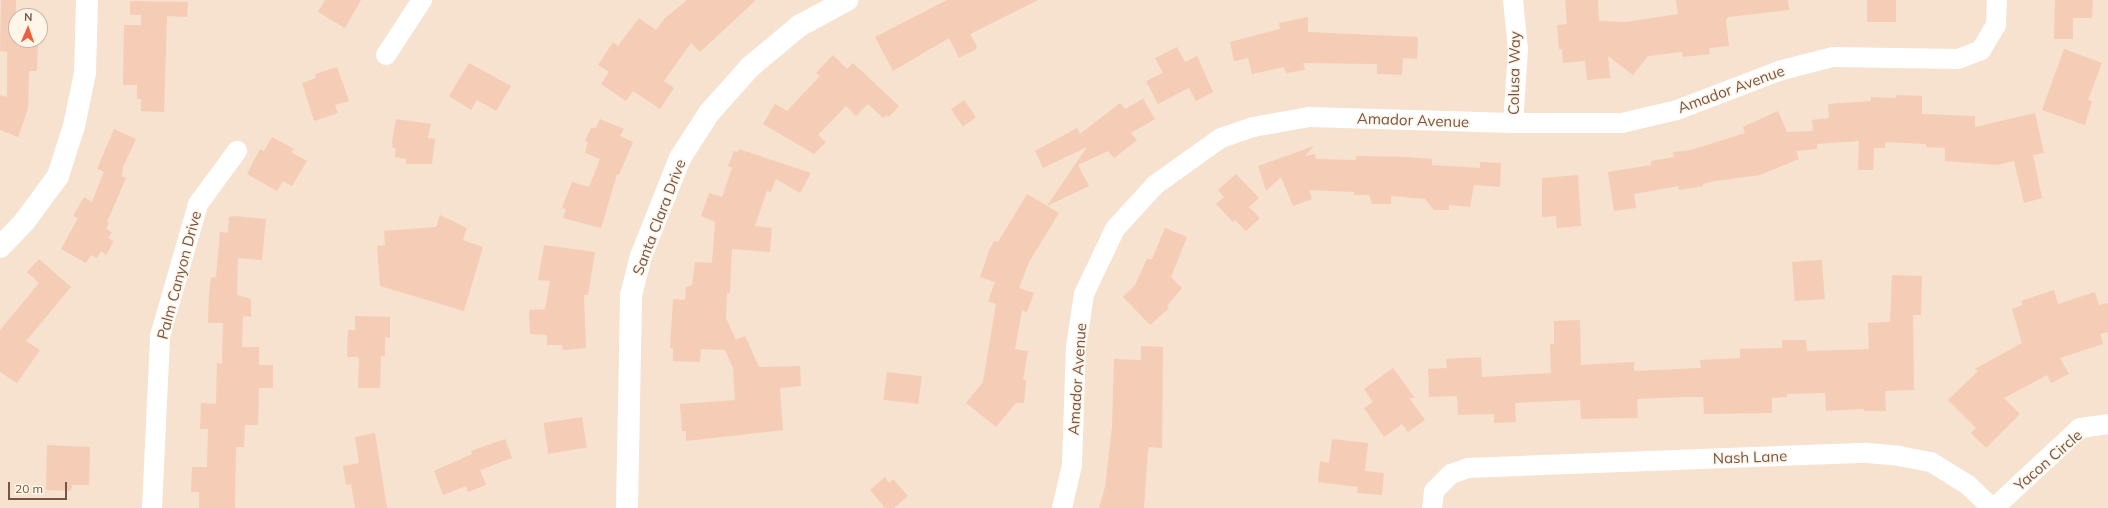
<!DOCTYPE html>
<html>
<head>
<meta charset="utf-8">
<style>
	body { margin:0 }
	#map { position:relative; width:2108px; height:508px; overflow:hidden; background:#fef1e1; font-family:Mulish,sans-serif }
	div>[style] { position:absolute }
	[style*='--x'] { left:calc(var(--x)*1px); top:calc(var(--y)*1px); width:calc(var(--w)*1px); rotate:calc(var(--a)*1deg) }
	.residential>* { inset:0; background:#f6e2ce }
	.building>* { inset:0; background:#f5ccb6; transform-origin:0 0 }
	.minor>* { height:20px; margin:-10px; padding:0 10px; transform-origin:10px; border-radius:10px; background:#fff }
	.tertiary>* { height:22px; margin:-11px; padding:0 11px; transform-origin:11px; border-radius:11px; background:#fff }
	span { translate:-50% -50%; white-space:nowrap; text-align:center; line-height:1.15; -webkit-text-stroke:3px #fff5e8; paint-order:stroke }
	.street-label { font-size:15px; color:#765546 }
	.north { position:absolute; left:8px; top:8px; width:40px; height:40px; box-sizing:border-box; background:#fff5e8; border:1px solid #c8b5a7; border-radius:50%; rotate:2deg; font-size:11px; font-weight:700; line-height:16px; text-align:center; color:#765546 }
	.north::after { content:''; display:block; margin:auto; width:14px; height:18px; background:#ef5c3e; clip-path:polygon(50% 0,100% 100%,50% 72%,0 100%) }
	.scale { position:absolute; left:8px; top:482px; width:59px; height:18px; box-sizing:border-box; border:2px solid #765546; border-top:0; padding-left:5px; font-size:12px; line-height:14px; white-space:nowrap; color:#765546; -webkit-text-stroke:3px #fff5e8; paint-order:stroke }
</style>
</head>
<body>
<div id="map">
	<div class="residential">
		<div style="clip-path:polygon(evenodd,0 0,2108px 0,2108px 508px,0 508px,0 0,16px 16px,40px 16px,40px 40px,16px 40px,16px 16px)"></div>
	</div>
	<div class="building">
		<div style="clip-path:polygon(1px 0,16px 0,16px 40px,38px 40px,37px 71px,29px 71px,28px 109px,18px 137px,0 130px,0 95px,7px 97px,7px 52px,0 51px)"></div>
		<div style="clip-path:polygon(325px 0,361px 0,345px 28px,318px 12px)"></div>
		<div style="clip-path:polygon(687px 0,756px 0,700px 52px,691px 43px,664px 81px,674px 88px,660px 109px,633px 91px,626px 101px,601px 84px,609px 72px,598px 65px,613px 42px,618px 46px,639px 18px,656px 30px,664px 19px)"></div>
		<div style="clip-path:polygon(947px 0,1038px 0,970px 34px,977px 46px,975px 50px,959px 58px,949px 38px,893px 71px,875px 37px)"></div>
		<div style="clip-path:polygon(1565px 0,1598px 0,1599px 21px,1626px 22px,1678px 14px,1676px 0,1788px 0,1789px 10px,1728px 17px,1726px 20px,1729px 46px,1709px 48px,1710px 54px,1683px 57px,1682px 52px,1648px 56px,1633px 75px,1608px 56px,1610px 78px,1587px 80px,1585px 61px,1563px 63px,1562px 49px,1559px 49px,1557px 25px,1567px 24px)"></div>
		<div style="left:1867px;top:0;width:29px;height:22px"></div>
		<div style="clip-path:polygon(2055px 0,2093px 0,2092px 18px,2073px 18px,2073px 39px,2054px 39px)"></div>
		<div style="clip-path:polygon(130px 1px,188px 2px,187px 17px,167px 16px,164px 112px,141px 111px,141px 99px,137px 99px,137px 85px,123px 85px,124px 25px,141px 25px,141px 15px,130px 15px)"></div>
		<div style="clip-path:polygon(1308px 17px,1308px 32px,1418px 37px,1417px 59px,1403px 58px,1402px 75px,1377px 74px,1377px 64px,1303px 63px,1305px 70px,1286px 73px,1284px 67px,1252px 74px,1248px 58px,1234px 61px,1230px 42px,1280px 29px,1279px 23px)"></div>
		<div style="clip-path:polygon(1177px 47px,1185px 62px,1197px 56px,1213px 92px,1196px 101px,1189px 88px,1158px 104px,1146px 81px,1163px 73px,1155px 58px)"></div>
		<div style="clip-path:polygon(2064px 49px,2102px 63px,2088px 100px,2092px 101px,2085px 125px,2042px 110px)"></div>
		<div style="clip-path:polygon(833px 55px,847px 69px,853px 63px,899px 106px,889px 117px,886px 115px,883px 118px,868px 104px,856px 116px,846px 106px,818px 135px,826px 142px,814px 154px,763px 124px,775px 104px,787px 111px,820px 76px,816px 73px)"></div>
		<div style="clip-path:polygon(469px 63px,511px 86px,496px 111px,477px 100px,471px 110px,449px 96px)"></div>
		<div style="clip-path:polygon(337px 67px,349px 101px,335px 105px,338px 113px,314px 121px,302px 83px,316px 78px,315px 74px)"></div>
		<div style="clip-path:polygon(1897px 95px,1922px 96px,1922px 114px,1975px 116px,1975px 127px,2035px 113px,2044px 153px,2033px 155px,2042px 198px,2024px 203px,2014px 161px,1997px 165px,1945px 161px,1945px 148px,1926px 147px,1926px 144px,1885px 142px,1885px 148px,1874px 148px,1873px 170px,1858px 170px,1859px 141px,1817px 144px,1817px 149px,1796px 151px,1799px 159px,1760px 175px,1715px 181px,1703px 184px,1703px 186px,1679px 190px,1678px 186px,1634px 194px,1636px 208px,1614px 211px,1608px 172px,1651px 165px,1651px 161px,1674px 157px,1673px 152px,1691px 150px,1745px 133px,1743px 127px,1778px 111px,1787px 132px,1813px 131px,1812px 120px,1829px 118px,1828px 104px,1871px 101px,1871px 97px,1896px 98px)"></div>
		<div style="clip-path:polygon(1143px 99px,1155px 119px,1131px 133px,1137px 140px,1114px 158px,1108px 151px,1078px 165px,1089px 186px,1047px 206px,1059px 213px,1029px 262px,1019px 288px,1034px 293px,1027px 312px,1022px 310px,1015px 349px,1028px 351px,1023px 380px,1026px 380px,1024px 403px,1016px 403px,996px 427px,966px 403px,983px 382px,996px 304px,988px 301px,995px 282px,980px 277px,989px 251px,994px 241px,998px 242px,1027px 194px,1047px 206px,1087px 147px,1043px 168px,1035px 151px,1077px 128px,1080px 134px,1120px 103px,1125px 109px)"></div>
		<div style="left:964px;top:100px;width:21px;height:16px;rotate:55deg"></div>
		<div style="clip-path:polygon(396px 119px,431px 124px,428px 138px,435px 139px,432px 164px,406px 164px,406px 159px,395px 157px,396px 148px,393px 148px,392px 142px)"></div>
		<div style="clip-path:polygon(600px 119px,624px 129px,620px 136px,633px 142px,619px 175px,617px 174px,601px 228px,563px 218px,566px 209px,562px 208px,572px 182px,589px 187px,600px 159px,585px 153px,588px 142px,585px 141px,591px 128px,596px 128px)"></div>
		<div style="clip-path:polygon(114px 129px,136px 139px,123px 167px,122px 176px,126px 178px,107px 222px,109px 223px,106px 229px,112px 232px,108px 238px,114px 241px,106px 255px,101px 251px,97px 258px,91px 255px,86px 263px,61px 249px,78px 218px,73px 216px,84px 197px,92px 202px,104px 172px,97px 169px)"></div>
		<div style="clip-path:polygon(272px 137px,294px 149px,291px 152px,307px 161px,292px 186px,283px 181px,277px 191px,247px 174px,260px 149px,264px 151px)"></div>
		<div style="clip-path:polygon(1314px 146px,1305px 156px,1315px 154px,1316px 159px,1356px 160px,1356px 156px,1408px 157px,1432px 159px,1432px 165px,1480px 168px,1480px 162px,1501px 163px,1500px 187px,1474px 185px,1470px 207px,1449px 205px,1449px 210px,1434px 210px,1425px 199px,1391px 196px,1391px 204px,1372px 204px,1369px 195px,1354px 195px,1354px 192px,1309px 190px,1312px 199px,1293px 206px,1281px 177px,1266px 191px,1258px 166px)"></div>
		<div style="clip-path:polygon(739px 149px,811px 173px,800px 193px,776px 179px,771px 192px,767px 191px,755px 226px,772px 228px,770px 252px,732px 249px,730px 293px,727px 293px,726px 318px,736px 340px,745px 336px,759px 367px,800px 366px,801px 386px,780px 388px,783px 430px,686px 441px,686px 431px,682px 431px,680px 404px,735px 400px,733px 368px,725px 350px,701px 349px,700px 362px,673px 361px,673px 349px,670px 348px,673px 299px,685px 300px,686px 287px,692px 285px,695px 262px,712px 263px,715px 222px,701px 216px,709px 193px,722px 197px,732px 168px,728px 166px,734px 151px,738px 152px)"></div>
		<div style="clip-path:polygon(1236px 174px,1259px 198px,1249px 207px,1260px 218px,1246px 231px,1235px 220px,1233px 222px,1216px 204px,1224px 197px,1218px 190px)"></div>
		<div style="clip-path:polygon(1578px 175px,1581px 226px,1557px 228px,1556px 216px,1542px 217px,1542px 178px)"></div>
		<div style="clip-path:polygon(440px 215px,467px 228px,463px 240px,483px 247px,464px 311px,380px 286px,377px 246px,385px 245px,384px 231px,436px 227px)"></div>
		<div style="clip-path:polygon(234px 216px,266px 219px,262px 260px,238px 258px,237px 295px,251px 299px,251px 317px,243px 316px,242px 347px,259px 347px,259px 365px,273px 365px,273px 388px,259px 388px,258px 425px,245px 425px,244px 447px,236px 447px,235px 508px,199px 508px,199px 492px,191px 492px,192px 467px,207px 467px,208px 429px,200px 429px,201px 403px,216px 404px,217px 363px,222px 364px,223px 323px,208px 323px,209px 294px,211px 278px,216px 277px,220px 232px,228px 233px,229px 217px)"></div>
		<div style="clip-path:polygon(1165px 228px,1187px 237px,1171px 277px,1182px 288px,1167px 306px,1169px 308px,1150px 325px,1123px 297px,1135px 285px,1147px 259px,1152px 259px)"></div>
		<div style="clip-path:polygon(544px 245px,595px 252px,588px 295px,584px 295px,586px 348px,563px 350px,562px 345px,547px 345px,547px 335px,530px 334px,529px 310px,545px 309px,550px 281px,538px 280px)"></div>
		<div style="clip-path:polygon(39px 259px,71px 287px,26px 341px,40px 350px,17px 383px,0 372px,0 330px,39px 283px,27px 272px)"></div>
		<div style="left:1822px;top:260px;width:39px;height:30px;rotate:86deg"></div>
		<div style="clip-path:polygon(1892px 275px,1922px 276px,1921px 315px,1913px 315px,1914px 390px,1885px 391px,1886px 411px,1864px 411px,1864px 409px,1826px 411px,1825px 393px,1787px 394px,1787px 397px,1772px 398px,1772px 413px,1704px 414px,1703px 397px,1683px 397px,1637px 399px,1638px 418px,1581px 419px,1580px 400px,1515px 403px,1516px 422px,1494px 423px,1494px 414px,1458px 415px,1457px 396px,1429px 397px,1428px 369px,1447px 368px,1446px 359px,1481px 357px,1482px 377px,1551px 373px,1550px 344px,1554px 344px,1554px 321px,1580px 320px,1581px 365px,1634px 362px,1634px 371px,1701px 368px,1700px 360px,1740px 358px,1740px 349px,1782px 348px,1782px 340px,1806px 340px,1807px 351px,1869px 349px,1868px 323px,1890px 322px)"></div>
		<div style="clip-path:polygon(2054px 290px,2058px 304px,2095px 292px,2099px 305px,2108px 303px,2108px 332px,2100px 334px,2103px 344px,2060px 358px,2069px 374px,2051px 383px,2047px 375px,2004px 398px,2020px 414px,1986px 448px,1971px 433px,1976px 428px,1948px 400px,1978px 371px,1975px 369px,2022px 343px,2012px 309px,2023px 305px,2021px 301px)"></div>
		<div style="clip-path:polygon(355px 316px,390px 317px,390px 338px,385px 337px,385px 356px,381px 356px,380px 388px,358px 388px,359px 360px,358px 357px,347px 357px,348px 330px,355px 330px)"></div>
		<div style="clip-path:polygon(1141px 346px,1163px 347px,1162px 448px,1149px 447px,1148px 450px,1144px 508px,1099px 508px,1105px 487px,1112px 427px,1114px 359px,1141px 360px)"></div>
		<div style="clip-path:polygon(1393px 368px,1415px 398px,1409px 398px,1425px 420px,1408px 432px,1402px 424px,1384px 437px,1364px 408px,1373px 402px,1364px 389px)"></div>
		<div style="left:887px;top:372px;width:35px;height:28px;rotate:7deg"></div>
		<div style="left:582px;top:417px;width:31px;height:39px;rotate:81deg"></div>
		<div style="clip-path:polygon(375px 433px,387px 508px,355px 508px,351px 484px,346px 485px,343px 466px,359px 463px,355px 437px)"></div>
		<div style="clip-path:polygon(505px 439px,512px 458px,480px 470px,486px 485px,468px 492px,466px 486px,443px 495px,434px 471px,472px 454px,471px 451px)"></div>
		<div style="clip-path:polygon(1332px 439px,1368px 443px,1365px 471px,1384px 473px,1382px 495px,1357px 493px,1358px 487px,1318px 482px,1320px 461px,1329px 463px)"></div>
		<div style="clip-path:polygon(47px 445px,90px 447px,89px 485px,72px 485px,71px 491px,46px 490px)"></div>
		<div style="clip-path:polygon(885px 477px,889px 483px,893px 479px,908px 496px,894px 508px,885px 508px,870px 490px)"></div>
	</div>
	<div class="minor">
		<div style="--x:1513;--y:0;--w:50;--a:84.3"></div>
		<div style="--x:1518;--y:50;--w:73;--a:93.9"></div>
		<div style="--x:386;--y:55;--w:66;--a:-56.8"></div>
		<div style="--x:152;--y:508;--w:172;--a:-87.3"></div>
		<div style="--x:160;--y:336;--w:137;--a:-73.9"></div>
		<div style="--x:198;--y:204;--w:66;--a:-53.7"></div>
		<div style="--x:1062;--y:508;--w:44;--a:-76.9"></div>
		<div style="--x:1072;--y:465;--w:118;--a:-88.1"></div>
		<div style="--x:1076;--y:347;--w:54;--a:-81.4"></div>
		<div style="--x:1084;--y:294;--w:72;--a:-64.5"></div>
		<div style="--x:1115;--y:229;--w:59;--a:-47.7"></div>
		<div style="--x:1155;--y:185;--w:81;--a:-35.5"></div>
		<div style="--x:1221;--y:138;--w:34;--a:-19"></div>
		<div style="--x:1253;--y:127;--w:57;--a:-10.1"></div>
		<div style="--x:1309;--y:117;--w:204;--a:1.7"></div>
		<div style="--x:1513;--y:123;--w:109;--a:0"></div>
		<div style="--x:1622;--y:123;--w:57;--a:-13.3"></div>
		<div style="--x:1677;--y:110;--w:112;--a:-20.9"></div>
		<div style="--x:1782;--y:70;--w:53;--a:-14.3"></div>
		<div style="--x:1833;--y:57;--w:125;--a:0.9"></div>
		<div style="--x:1958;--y:59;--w:25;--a:-21"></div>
		<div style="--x:1981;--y:50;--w:29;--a:-59"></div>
		<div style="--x:1996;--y:25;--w:25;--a:-88"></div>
		<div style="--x:1432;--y:508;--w:17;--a:-83"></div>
		<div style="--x:1434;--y:491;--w:24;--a:-45"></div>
		<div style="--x:1451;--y:474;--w:18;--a:-19"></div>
		<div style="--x:1468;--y:468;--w:399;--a:-2.2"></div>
		<div style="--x:1867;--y:453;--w:32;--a:5"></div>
		<div style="--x:1899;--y:456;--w:33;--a:11"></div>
		<div style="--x:1931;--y:462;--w:44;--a:31.9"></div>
		<div style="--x:1968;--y:485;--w:33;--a:44"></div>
		<div style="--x:1994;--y:508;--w:117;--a:-42.9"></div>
		<div style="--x:2080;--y:428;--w:28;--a:-8"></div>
	</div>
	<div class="tertiary">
		<div style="--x:0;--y:247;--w:36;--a:-46"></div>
		<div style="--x:25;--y:221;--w:56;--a:-53.7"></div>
		<div style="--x:58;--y:176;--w:52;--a:-72.3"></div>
		<div style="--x:74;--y:126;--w:54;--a:-78.3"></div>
		<div style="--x:85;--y:73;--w:73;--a:-88.4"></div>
		<div style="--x:627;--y:508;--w:213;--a:-88.9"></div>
		<div style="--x:631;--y:295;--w:40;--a:-75.6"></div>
		<div style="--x:641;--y:256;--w:105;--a:-68.3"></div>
		<div style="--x:680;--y:158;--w:54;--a:-57.2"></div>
		<div style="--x:709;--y:113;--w:62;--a:-48.3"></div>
		<div style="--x:750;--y:67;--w:64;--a:-39.9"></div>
		<div style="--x:799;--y:26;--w:55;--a:-28.4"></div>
	</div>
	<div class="street-label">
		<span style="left:1514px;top:73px;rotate:-89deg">Colusa Way</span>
		<span style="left:1731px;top:89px;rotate:-20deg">Amador Avenue</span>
		<span style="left:1413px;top:120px;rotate:2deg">Amador Avenue</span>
		<span style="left:659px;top:217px;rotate:-69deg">Santa Clara Drive</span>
		<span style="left:179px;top:275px;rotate:-75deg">Palm Canyon Drive</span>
		<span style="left:1077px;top:379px;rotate:-86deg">Amador Avenue</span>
		<span style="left:1750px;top:457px;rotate:-2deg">Nash Lane</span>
		<span style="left:2048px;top:460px;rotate:-41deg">Yacon Circle</span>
	</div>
	<div class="north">N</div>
	<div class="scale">20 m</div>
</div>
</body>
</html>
